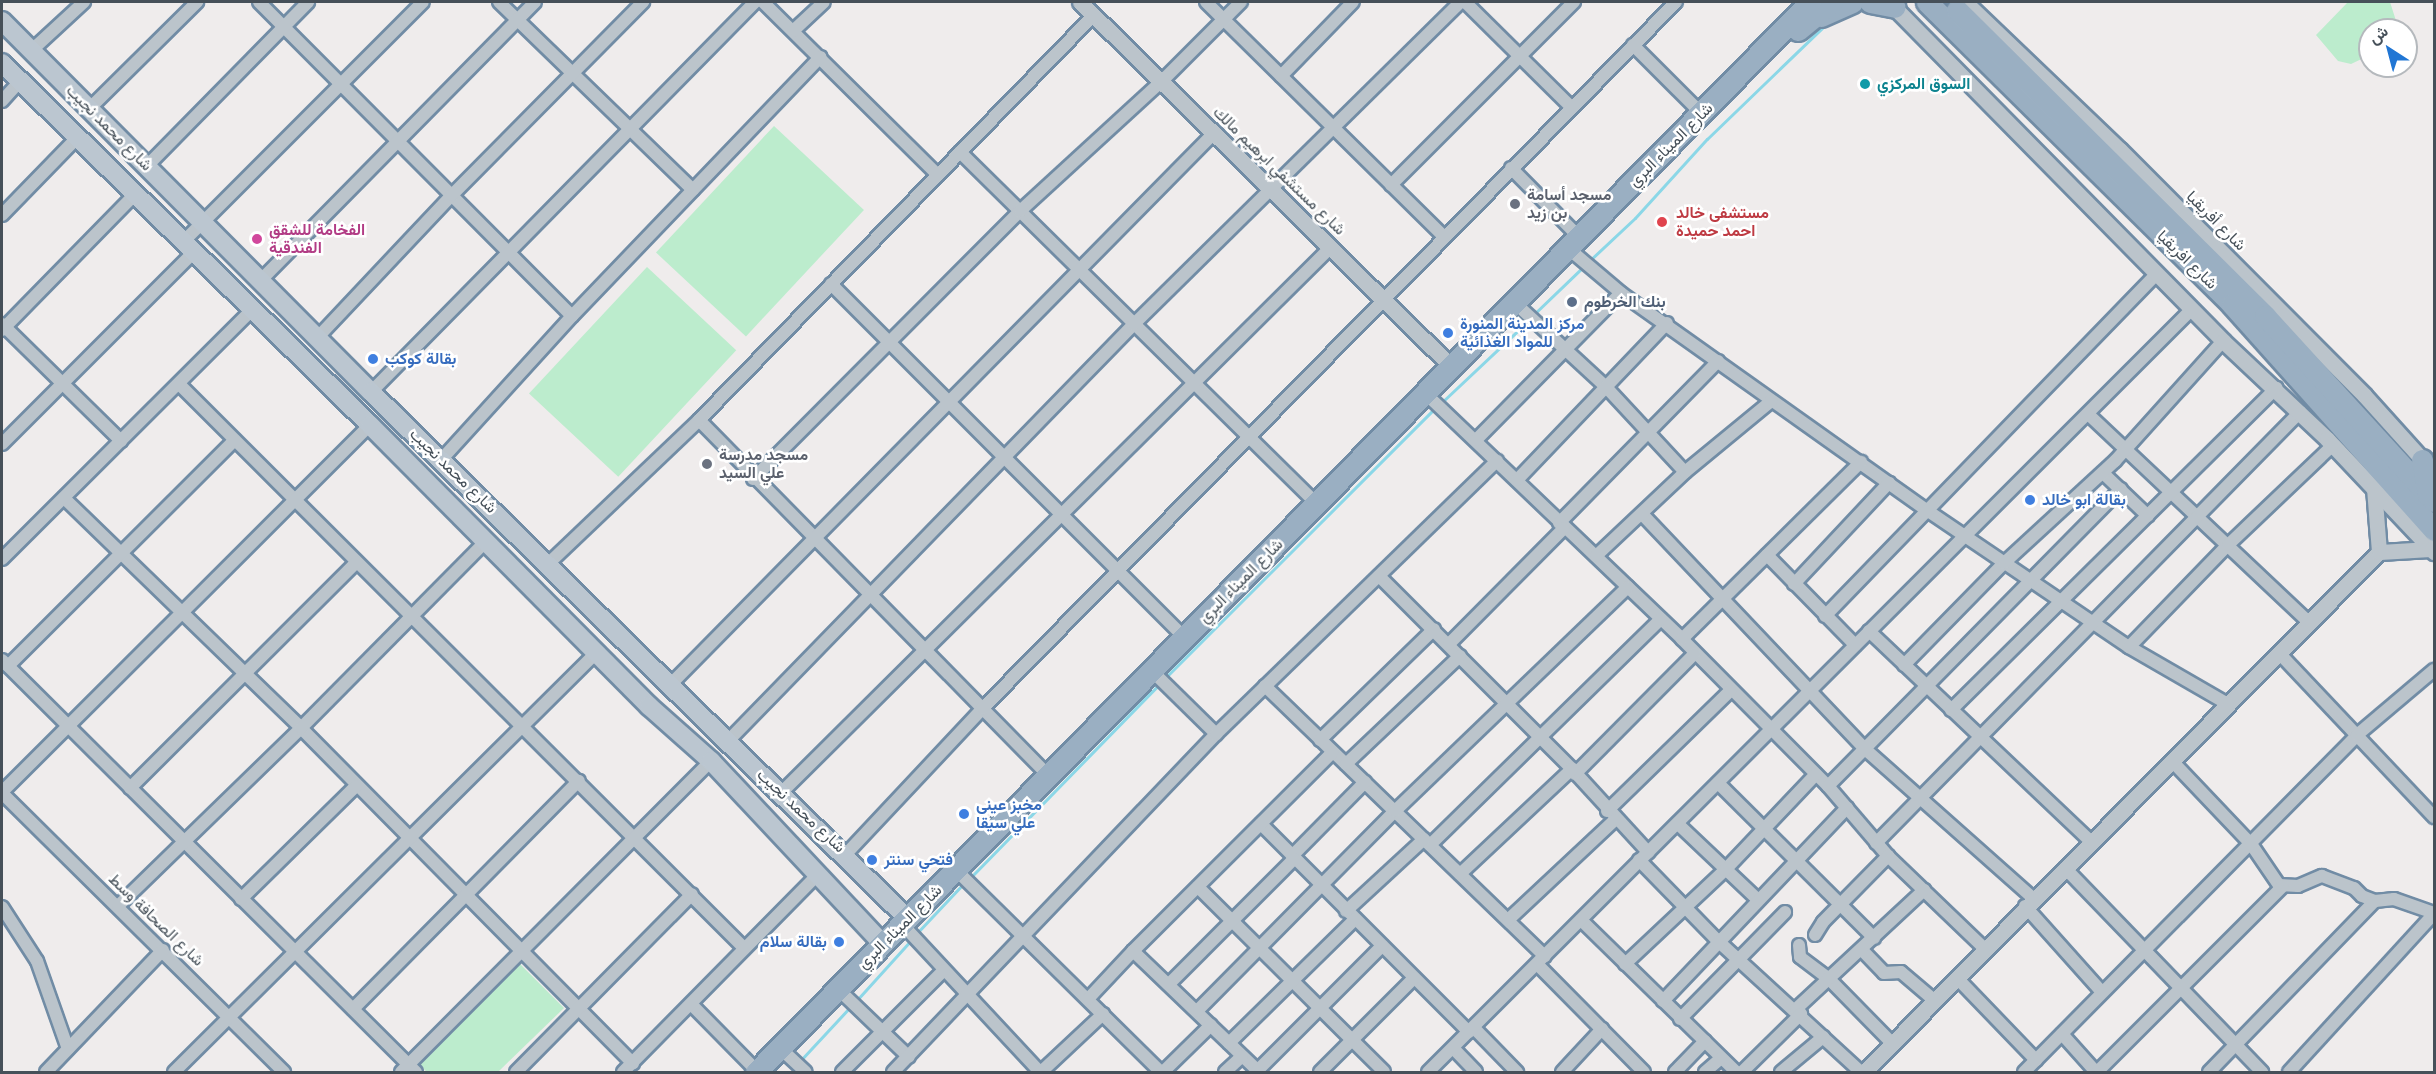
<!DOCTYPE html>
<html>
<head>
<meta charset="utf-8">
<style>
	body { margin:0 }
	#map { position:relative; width:2436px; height:1074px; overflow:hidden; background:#efecec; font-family:"Varela Round",Vazirmatn,sans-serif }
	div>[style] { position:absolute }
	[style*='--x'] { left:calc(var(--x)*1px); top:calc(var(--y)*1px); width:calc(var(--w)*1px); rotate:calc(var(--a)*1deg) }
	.green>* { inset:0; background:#bceccd; transform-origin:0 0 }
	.stream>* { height:3px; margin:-1.5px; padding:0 1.5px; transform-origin:1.5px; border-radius:1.5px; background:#8bd7e7 }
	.roads { filter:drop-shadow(2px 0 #718ca5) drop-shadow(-2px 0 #718ca5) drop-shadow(0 2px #718ca5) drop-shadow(0 -2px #718ca5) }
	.minor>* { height:12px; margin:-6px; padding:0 6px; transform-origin:6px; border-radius:6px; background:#bbc4cb }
	.tertiary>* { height:15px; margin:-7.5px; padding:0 7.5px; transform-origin:7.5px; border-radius:7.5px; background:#bbc4cb }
	.secondary>* { height:18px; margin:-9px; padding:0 9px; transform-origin:9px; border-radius:9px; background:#bbc6d0 }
	.trunk>* { height:21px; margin:-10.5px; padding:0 10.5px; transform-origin:10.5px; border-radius:10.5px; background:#9aafc2 }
	.dots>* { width:16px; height:16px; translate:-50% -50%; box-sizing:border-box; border:3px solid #fff; border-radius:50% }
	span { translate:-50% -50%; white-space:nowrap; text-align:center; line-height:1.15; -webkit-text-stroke:5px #fff; paint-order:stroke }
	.culture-label { font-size:16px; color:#0d838f; font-weight:700 }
	.left { translate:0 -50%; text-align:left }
	.street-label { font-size:16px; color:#465059 }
	.worship-label { font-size:16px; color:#5b616d; font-weight:700 }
	.health-label { font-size:16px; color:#be3a42; font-weight:700 }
	.hotel-label { font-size:16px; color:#b23c85; font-weight:700 }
	.service-label { font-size:16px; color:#4e5e75; font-weight:700 }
	.shop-label { font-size:16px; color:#366cbe; font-weight:700 }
	.right { translate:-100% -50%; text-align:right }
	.frame { position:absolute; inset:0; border:3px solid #465059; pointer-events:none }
	.north { position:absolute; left:2358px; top:18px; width:60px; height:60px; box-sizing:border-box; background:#fff; border:2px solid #b5b9bd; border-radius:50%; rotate:324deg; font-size:16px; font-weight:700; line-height:24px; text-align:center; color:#465059 }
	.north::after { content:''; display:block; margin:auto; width:21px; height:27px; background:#2176d4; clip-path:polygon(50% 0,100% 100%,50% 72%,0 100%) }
</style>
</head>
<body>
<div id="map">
	<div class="green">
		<div style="clip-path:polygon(2348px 2px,2390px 2px,2399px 30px,2370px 30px,2370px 55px,2351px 64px,2338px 61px,2316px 35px)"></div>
		<div style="left:774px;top:126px;width:123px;height:173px;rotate:43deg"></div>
		<div style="left:647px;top:267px;width:122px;height:173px;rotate:43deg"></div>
		<div style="clip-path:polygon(519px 963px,564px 1008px,498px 1072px,427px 1072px,418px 1064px)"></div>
	</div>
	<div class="stream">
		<div style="--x:1588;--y:262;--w:64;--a:-43.1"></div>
		<div style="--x:1635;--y:218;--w:107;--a:-47.7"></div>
		<div style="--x:1707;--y:139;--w:164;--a:-44"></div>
		<div style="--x:1532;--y:316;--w:72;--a:-43.9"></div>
		<div style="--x:1441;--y:403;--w:120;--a:-43.3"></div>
		<div style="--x:1165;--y:678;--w:383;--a:-45"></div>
		<div style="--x:970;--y:878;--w:272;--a:-45.7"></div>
		<div style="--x:916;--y:934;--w:71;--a:-46.7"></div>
		<div style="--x:856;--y:1001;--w:84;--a:-47.9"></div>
		<div style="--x:799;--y:1062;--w:76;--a:-47.1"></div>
	</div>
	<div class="roads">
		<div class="minor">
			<div style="--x:259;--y:2;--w:443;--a:45.1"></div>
			<div style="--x:499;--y:2;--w:270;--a:44.1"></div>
			<div style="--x:763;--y:2;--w:246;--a:44.7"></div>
			<div style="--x:1206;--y:2;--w:334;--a:44.6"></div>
			<div style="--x:1465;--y:2;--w:149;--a:44.7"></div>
			<div style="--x:793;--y:31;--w:42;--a:-43.1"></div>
			<div style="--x:1633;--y:45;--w:98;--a:45"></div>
			<div style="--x:32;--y:50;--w:71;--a:-42.7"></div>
			<div style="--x:1281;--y:76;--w:103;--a:-45.8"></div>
			<div style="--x:2;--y:101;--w:25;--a:-48"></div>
			<div style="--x:90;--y:108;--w:151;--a:-44.7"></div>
			<div style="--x:960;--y:152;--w:501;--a:44.6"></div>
			<div style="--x:147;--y:166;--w:230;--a:-45.5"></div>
			<div style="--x:1511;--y:168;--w:98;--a:45.4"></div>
			<div style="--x:1391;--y:185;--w:259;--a:-45"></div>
			<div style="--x:2;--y:215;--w:106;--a:-45.8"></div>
			<div style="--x:183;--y:242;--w:339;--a:-45"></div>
			<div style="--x:1569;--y:249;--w:68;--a:40.2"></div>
			<div style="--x:1621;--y:293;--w:377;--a:35.4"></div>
			<div style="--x:1928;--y:511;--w:243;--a:34.1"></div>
			<div style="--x:2129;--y:647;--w:112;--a:30"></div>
			<div style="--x:261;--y:280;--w:390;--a:-45.4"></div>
			<div style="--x:831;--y:284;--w:501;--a:45"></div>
			<div style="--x:1515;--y:303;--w:124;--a:42.7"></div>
			<div style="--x:1606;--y:387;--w:116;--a:47.1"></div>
			<div style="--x:2;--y:324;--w:167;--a:44.5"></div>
			<div style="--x:2;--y:330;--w:189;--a:-45.6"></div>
			<div style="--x:319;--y:336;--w:194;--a:-46.7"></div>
			<div style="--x:452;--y:195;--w:272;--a:-45.3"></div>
			<div style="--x:180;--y:385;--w:797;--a:44.95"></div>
			<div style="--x:371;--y:392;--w:547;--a:-45.44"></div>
			<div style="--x:1426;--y:394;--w:354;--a:43.7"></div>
			<div style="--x:1682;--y:639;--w:207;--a:45.2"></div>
			<div style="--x:1828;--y:786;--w:92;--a:49.4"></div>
			<div style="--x:1888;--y:856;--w:134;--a:43.8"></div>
			<div style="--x:2088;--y:414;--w:303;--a:43.3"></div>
			<div style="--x:699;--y:420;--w:499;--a:45.5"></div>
			<div style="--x:1476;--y:440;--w:206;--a:-45.4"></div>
			<div style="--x:2;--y:444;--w:270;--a:-45"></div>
			<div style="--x:441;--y:460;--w:195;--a:-47.7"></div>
			<div style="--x:572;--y:316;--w:359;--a:-46.2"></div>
			<div style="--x:2103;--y:473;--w:62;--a:43.7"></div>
			<div style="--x:753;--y:479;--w:378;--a:-45.1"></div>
			<div style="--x:1020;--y:211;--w:191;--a:-42.5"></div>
			<div style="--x:1161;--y:82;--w:113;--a:-45"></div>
			<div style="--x:1517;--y:480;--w:217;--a:-46.3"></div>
			<div style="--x:64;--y:498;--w:330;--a:44.1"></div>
			<div style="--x:301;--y:728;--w:472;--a:45.3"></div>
			<div style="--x:1643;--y:515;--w:323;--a:46.5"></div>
			<div style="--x:1865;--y:749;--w:225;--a:41.6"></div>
			<div style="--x:1559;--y:523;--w:227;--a:-45.5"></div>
			<div style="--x:1767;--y:555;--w:126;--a:45.6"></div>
			<div style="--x:1596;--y:556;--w:122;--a:-43.3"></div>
			<div style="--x:1685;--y:472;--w:112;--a:-39.5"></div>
			<div style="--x:2;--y:559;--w:353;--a:-44.9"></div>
			<div style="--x:549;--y:563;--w:207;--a:-43.6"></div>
			<div style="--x:699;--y:420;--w:566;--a:-45.72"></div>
			<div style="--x:1379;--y:576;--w:273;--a:45"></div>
			<div style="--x:1572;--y:769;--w:113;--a:47.5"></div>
			<div style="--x:1794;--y:584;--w:139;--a:-46.8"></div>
			<div style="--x:1825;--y:616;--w:477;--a:-45.9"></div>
			<div style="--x:1869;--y:631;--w:306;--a:43.5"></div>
			<div style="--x:1682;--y:639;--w:252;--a:-44.7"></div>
			<div style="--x:1449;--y:644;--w:163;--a:-45.2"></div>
			<div style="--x:2129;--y:647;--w:142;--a:-45.9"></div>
			<div style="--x:2228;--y:545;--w:145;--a:-43.6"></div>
			<div style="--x:2279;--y:653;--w:226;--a:46.6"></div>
			<div style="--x:2;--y:660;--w:584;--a:44.86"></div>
			<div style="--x:1904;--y:665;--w:143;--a:-45.6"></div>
			<div style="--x:2004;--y:563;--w:151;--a:-42.6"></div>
			<div style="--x:2115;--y:461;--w:161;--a:-48"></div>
			<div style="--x:8;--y:666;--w:320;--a:-44.9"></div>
			<div style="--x:1152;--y:671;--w:90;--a:44.5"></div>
			<div style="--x:671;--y:684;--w:774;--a:-45.42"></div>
			<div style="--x:1265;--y:686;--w:389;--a:44"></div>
			<div style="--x:1951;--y:710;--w:458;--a:-44.7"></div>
			<div style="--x:1320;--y:740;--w:159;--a:-44.2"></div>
			<div style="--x:728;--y:741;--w:582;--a:-45.77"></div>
			<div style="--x:1134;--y:324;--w:458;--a:-44.6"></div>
			<div style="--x:2172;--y:761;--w:115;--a:46.4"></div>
			<div style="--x:2251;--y:844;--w:50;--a:55.7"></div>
			<div style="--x:2279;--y:885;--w:19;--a:3"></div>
			<div style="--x:2298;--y:886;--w:26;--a:-23"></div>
			<div style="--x:2322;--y:876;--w:34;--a:21"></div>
			<div style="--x:2354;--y:888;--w:11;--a:45"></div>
			<div style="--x:2362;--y:896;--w:14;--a:21"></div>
			<div style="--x:2375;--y:901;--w:19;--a:-6"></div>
			<div style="--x:2394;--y:899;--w:42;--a:19.3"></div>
			<div style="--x:1346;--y:764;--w:157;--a:-43.5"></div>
			<div style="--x:1575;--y:774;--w:170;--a:-45.2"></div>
			<div style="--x:1718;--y:783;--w:220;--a:44.8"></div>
			<div style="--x:1828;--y:786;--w:417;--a:-45.4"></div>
			<div style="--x:130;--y:788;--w:320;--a:-44.9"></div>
			<div style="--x:2;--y:792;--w:520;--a:-44.92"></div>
			<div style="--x:2;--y:793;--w:397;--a:44.7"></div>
			<div style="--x:781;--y:793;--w:775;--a:-44.79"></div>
			<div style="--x:1607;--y:811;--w:172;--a:-44.3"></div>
			<div style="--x:1261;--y:824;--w:294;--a:45"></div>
			<div style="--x:1678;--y:824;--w:110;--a:43.5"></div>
			<div style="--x:1876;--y:843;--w:605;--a:-45.47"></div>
			<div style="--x:1430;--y:845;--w:323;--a:-44.4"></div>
			<div style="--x:846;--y:854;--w:200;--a:-46.8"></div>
			<div style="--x:983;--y:708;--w:989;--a:-45.53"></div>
			<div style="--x:1292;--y:856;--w:104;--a:-45.4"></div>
			<div style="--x:1639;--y:860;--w:113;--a:45.7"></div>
			<div style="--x:1718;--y:941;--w:194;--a:42.5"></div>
			<div style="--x:2065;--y:868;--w:284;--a:46"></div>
			<div style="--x:956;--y:870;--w:288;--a:44.6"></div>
			<div style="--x:1460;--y:874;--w:154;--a:-43.2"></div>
			<div style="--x:1198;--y:887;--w:262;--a:44.8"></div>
			<div style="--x:241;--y:899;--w:161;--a:-44.5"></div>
			<div style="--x:118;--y:906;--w:255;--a:-44.2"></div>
			<div style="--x:301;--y:728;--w:260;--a:-45.3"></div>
			<div style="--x:2025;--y:906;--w:115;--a:48.2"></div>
			<div style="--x:2;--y:907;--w:64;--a:57.1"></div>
			<div style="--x:37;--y:961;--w:93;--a:70.6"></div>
			<div style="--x:1346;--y:911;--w:106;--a:-42.7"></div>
			<div style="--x:1508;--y:920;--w:146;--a:-43.1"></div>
			<div style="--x:1581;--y:920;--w:217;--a:44.4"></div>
			<div style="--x:902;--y:924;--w:202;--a:47"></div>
			<div style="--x:1815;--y:935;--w:15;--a:-58"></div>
			<div style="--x:1823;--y:922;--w:93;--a:-45.4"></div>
			<div style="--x:1799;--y:945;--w:12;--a:85"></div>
			<div style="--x:1800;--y:957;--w:38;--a:37"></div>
			<div style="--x:1830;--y:980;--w:90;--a:45.5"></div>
			<div style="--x:1861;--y:949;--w:33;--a:46"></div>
			<div style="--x:1884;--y:973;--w:17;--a:-3"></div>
			<div style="--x:1901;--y:972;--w:43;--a:40.3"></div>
			<div style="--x:1133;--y:951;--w:282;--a:-44.9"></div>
			<div style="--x:1537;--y:964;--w:152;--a:45.3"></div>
			<div style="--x:1625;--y:964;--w:137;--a:-43.2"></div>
			<div style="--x:1725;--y:870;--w:132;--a:-46.5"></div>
			<div style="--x:1957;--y:978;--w:114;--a:46.1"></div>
			<div style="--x:1169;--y:984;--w:177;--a:-45"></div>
			<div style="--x:838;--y:989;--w:98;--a:43.8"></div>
			<div style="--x:1088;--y:999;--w:66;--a:-46.8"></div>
			<div style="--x:1133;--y:951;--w:175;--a:43.8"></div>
			<div style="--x:1663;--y:1001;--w:267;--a:-46.4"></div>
			<div style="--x:691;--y:1004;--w:94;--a:45.4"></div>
			<div style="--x:353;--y:1009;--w:321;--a:-45.3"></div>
			<div style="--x:1796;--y:1009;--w:175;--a:-42.9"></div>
			<div style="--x:1197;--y:1011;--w:281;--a:-45.3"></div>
			<div style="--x:1395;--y:811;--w:323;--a:-43.9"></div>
			<div style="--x:1680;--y:1019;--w:150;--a:-45.5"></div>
			<div style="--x:1474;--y:1028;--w:62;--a:45.7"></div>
			<div style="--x:2062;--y:1034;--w:51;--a:48.2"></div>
			<div style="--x:1229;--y:1043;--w:177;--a:-44.5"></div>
			<div style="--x:780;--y:1048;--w:35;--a:43"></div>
			<div style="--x:1453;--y:1048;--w:33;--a:46"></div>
			<div style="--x:1257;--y:1071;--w:177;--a:-45"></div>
			<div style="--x:46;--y:1072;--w:169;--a:-46.2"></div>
			<div style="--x:174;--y:1072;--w:595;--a:-44.8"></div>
			<div style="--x:401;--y:1072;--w:439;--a:-45.1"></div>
			<div style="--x:516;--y:1072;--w:250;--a:-45.3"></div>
			<div style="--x:623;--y:1072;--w:279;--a:-45.4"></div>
			<div style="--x:842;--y:1072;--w:144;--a:-45"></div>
			<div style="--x:893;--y:1072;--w:468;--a:-46.3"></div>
			<div style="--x:1216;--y:734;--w:392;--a:-44.2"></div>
			<div style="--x:1041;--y:1072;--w:85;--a:-43.1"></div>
			<div style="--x:1163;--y:1072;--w:67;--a:-44.4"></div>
			<div style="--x:1225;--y:1072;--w:23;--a:-43"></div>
			<div style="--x:1320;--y:1072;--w:133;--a:-45"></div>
			<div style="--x:1428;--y:1072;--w:1078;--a:-44.96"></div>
			<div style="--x:1562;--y:1072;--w:59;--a:-47.1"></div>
			<div style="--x:1675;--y:1072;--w:43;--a:-45.9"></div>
			<div style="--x:1705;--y:1072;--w:21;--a:-41"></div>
			<div style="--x:1742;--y:1072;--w:83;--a:-44.5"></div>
			<div style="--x:1781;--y:1072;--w:55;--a:-39.8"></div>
			<div style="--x:2024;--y:1072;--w:474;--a:-45.3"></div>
			<div style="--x:2357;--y:735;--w:101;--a:-40.2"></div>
			<div style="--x:2097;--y:1072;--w:263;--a:-45"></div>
			<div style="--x:2209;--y:1072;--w:238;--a:-45.9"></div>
			<div style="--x:2289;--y:1072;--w:214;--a:-47.5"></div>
		</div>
		<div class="tertiary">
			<div style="--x:1080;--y:2;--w:521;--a:44.46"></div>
			<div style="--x:1889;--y:2;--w:476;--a:45.4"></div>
			<div style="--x:2223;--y:341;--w:143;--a:43.3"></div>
			<div style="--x:2327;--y:439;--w:156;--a:46.6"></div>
			<div style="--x:1965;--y:2;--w:214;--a:43.7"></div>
			<div style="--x:2120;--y:150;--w:346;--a:45.1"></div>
			<div style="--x:2364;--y:395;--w:96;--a:48"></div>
			<div style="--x:2374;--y:488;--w:64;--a:85.5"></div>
			<div style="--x:1864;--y:1072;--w:732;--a:-45.28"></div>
			<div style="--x:2379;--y:552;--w:52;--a:-3.3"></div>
		</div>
		<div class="secondary">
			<div style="--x:2;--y:21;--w:523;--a:45.15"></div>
			<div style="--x:371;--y:392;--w:751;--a:44.46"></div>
			<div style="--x:2;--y:63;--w:516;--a:44.53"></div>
			<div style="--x:370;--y:425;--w:396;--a:45.2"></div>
			<div style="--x:649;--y:706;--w:83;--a:41.6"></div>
			<div style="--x:711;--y:761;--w:251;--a:46.8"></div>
		</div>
		<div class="trunk">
			<div style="--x:1870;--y:2;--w:25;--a:11"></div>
			<div style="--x:1927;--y:2;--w:429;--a:44.7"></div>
			<div style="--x:2232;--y:304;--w:303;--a:48.2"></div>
			<div style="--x:1957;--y:10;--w:434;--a:44.8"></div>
			<div style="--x:2265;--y:316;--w:251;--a:47.6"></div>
			<div style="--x:1821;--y:16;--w:34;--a:-24"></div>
			<div style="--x:1798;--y:30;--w:44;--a:-39.5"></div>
			<div style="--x:2422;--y:460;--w:35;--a:80"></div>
			<div style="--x:756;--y:1072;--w:1502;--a:-45.43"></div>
		</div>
	</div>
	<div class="dots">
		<div style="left:1865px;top:84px;background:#0f9aa8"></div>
		<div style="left:1515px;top:204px;background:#6b7280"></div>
		<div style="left:1662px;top:222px;background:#e0444e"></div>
		<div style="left:257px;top:239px;background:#d1479c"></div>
		<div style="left:1572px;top:302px;background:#5c6f8a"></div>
		<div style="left:1448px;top:333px;background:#3f7fe0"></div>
		<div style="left:373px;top:359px;background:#3f7fe0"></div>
		<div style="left:707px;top:464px;background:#6b7280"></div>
		<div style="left:2030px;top:500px;background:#3f7fe0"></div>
		<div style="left:964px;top:814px;background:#3f7fe0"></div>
		<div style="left:872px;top:860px;background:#3f7fe0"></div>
		<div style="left:839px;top:942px;background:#3f7fe0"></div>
	</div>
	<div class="culture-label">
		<span class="left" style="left:1877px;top:84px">السوق المركزي</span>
	</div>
	<div class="street-label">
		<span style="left:109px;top:128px;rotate:45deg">شارع محمد نجيب</span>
		<span style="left:1671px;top:145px;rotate:-45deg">شارع الميناء البري</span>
		<span style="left:1279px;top:171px;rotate:44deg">شارع مستشفي ابرهيم مالك</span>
		<span style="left:2216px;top:221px;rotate:45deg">شارع أفريقيا</span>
		<span style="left:2187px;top:260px;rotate:44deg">شارع افريقيا</span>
		<span style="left:453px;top:471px;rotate:44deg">شارع محمد نجيب</span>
		<span style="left:1241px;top:581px;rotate:-45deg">شارع الميناء البري</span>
		<span style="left:801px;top:811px;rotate:43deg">شارع محمد نجيب</span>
		<span style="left:156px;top:920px;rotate:44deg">شارع الصحافة وسط</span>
		<span style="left:900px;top:927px;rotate:-45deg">شارع الميناء البري</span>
	</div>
	<div class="worship-label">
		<span class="left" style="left:1527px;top:204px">مسجد أسامة<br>بن زيد</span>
		<span class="left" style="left:719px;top:464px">مسجد مدرسة<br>علي السيد</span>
	</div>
	<div class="health-label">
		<span class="left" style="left:1676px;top:222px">مستشفى خالد<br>احمد حميدة</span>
	</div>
	<div class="hotel-label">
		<span class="left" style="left:269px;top:239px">الفخامة للشقق<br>الفندقية</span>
	</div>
	<div class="service-label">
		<span class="left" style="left:1584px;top:302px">بنك الخرطوم</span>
	</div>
	<div class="shop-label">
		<span class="left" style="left:1460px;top:333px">مركز المدينة المنورة<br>للمواد الغذائية</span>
		<span class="left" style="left:385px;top:359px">بقالة كوكب</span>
		<span class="left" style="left:2042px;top:500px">بقالة ابو خالد</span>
		<span class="left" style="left:976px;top:814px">مخبز عيني<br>علي سيقا</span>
		<span class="left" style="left:884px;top:860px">فتحي سنتر</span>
		<span class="right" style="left:827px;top:942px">بقالة سلام</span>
	</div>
	<div class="frame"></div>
	<div class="north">ش</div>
</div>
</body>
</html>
